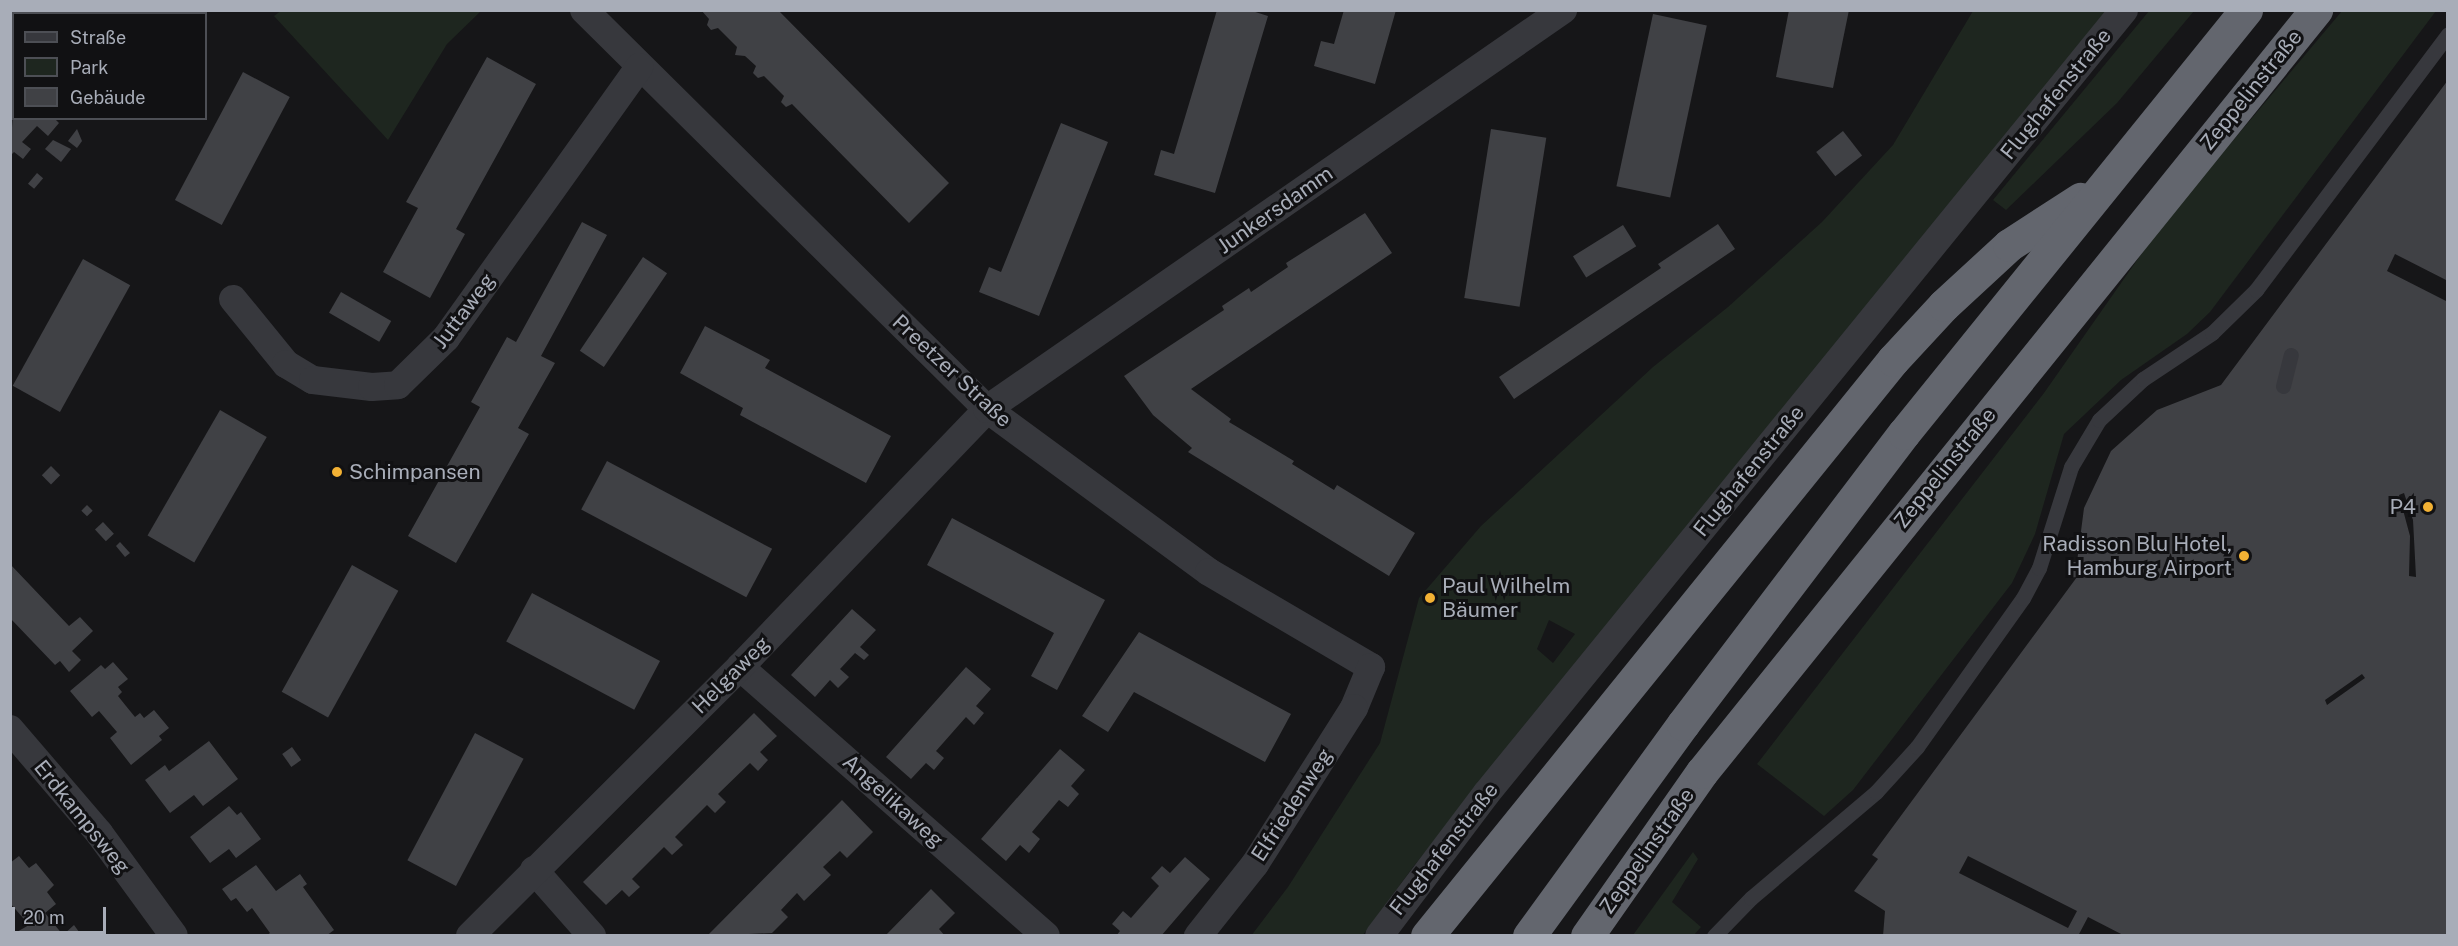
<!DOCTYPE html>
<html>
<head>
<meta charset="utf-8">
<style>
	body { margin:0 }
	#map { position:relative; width:2458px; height:946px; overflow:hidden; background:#161618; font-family:"Public Sans",sans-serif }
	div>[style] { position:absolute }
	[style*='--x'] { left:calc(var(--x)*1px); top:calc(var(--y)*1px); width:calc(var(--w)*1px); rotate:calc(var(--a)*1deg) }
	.green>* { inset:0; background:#1e261f }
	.building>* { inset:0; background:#404145; transform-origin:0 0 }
	.lane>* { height:15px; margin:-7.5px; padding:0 7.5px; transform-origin:7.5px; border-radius:7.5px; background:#37383d }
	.street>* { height:28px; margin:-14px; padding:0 14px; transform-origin:14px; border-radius:14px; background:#37383d }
	.highway>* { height:33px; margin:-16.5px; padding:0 16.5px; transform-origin:16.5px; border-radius:16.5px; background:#63666e }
	.dots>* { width:16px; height:16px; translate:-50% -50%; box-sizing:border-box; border:3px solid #111113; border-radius:50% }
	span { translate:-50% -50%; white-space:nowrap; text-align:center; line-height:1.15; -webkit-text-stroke:6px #111113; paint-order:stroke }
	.street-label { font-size:21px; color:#a8adb8 }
	.poi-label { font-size:21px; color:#a8adb8 }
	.left { translate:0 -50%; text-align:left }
	.right { translate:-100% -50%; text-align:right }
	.frame { position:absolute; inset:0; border:12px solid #a8adb8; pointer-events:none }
	.legend { position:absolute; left:12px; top:12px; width:195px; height:108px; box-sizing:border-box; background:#111113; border:2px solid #4d4f55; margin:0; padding:8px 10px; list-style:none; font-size:18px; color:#a8adb8 }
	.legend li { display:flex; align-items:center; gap:12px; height:30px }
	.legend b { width:30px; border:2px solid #4d4f55 }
	.scale { position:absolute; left:12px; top:907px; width:94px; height:27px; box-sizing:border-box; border:3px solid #a8adb8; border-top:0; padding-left:8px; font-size:18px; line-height:21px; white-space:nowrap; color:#a8adb8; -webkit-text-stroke:4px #111113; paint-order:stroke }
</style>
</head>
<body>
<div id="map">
	<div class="green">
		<div style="clip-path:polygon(282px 10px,481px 10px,481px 11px,447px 44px,388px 140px,274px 16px)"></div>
		<div style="clip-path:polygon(evenodd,1973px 11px,2106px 11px,1413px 867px,1363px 935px,1251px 936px,1288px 887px,1380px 743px,1419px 598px,1481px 526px,1653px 367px,1728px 307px,1822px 222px,1893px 145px,1973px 11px,1549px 620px,1575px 634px,1553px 663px,1537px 649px,1549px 620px)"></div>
		<div style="clip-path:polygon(2149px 11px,2194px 11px,2117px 103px,2006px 210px,1993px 200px)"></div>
		<div style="clip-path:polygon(2342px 11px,2436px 11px,2210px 312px,2187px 334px,2121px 380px,2064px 434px,2035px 534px,2012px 583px,1853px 790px,1824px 816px,1757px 764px,2044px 393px,2161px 226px)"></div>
		<div style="clip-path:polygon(1693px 852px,1698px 859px,1672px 902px,1701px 927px,1694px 935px,1633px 935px)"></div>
	</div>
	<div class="building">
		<div style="clip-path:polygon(96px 10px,168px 10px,93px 14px)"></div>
		<div style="clip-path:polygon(701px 10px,778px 10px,949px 183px,909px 223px,792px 104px,786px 107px,781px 102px,784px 96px,764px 76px,758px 78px,753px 73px,756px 66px,745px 56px,735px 55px,737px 47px,718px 28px,711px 30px,707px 25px,709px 19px)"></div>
		<div style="clip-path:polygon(1217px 10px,1249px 10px,1268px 16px,1215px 193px,1154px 175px,1161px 150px,1174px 154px)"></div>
		<div style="clip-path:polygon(1344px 10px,1396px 10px,1375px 84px,1314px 66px,1321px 41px,1334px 44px)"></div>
		<div style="clip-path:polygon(1789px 10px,1849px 10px,1833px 88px,1776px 77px)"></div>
		<div style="left:1653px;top:14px;width:55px;height:176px;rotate:12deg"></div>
		<div style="clip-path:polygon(487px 57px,536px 84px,456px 229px,465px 234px,430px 298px,383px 272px,418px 208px,406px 202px)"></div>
		<div style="left:243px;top:72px;width:53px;height:145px;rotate:28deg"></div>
		<div style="clip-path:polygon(evenodd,2448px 80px,2448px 281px,2395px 254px,2387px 271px,2448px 302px,2448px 936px,2125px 936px,2088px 917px,2078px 936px,1883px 936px,1885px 911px,1854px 891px,1878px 859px,1872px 855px,2077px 577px,2068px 578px,2067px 562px,2077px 562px,2084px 508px,2111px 451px,2157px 410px,2221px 385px,2448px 80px,2404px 493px,2413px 520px,2416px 577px,2409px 576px,2410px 536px,2399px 495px,2404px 493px,2448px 80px,2362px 674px,2365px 678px,2327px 705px,2325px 700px,2362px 674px,2448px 80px,1968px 856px,2077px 911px,2068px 928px,1959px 873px,1968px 856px)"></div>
		<div style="clip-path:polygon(14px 98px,14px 118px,54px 118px,59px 123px,48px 136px,37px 126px,22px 142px,31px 149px,23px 159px,14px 152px,10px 156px)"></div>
		<div style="clip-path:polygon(1061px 123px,1108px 142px,1039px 316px,979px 292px,989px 267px,1001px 272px)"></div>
		<div style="clip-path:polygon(77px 129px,82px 141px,77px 148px,68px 141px)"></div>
		<div style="left:1491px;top:129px;width:56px;height:171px;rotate:9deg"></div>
		<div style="left:1843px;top:131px;width:31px;height:34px;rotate:52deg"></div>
		<div style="clip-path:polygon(53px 140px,71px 149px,61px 162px,45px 149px)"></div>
		<div style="left:37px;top:173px;width:8px;height:14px;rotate:40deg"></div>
		<div style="clip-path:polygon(1365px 213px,1392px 253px,1191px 389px,1231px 419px,1229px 422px,1294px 461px,1292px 464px,1334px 490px,1337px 485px,1415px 533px,1389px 576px,1188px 452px,1192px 448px,1153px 415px,1124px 376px,1224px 310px,1222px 306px,1249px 288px,1251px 292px,1288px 267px,1286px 263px)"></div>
		<div style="clip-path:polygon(582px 222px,607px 235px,541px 356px,555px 363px,518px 428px,529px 434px,456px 563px,408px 536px,480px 407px,471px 402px,507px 337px,516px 342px)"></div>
		<div style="clip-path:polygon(1718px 224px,1735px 249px,1514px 399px,1499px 377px,1661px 268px,1658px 264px)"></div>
		<div style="left:1623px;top:225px;width:25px;height:59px;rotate:58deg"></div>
		<div style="left:643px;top:257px;width:29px;height:113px;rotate:34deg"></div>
		<div style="left:83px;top:259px;width:54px;height:145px;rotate:29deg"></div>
		<div style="left:341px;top:292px;width:58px;height:24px;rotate:30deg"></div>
		<div style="clip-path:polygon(705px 326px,770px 360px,765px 368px,891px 436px,866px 483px,740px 415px,743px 408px,680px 373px)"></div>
		<div style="left:220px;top:410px;width:54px;height:145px;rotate:30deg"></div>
		<div style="left:607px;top:461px;width:187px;height:55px;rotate:28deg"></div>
		<div style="left:51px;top:466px;width:13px;height:13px;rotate:45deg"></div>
		<div style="left:87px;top:505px;width:8px;height:8px;rotate:45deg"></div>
		<div style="clip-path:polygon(952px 518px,1105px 600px,1057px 690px,1031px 676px,1054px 633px,927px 565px)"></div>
		<div style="left:103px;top:522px;width:16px;height:11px;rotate:47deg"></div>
		<div style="clip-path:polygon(120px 542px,130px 553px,125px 557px,116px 546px)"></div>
		<div style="clip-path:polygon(10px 564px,69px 626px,80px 617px,93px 631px,72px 651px,81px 660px,69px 672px,60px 661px,55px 665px,10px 618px)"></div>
		<div style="left:352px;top:565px;width:53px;height:145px;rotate:29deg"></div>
		<div style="left:532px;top:593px;width:145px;height:55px;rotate:28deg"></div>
		<div style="clip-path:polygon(852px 609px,876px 630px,860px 647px,869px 655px,864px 660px,855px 653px,840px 669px,849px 677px,838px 688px,830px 680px,815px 697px,791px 675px)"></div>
		<div style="clip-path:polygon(1139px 632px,1291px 714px,1265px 762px,1134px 692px,1108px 732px,1082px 716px)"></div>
		<div style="clip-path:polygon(113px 662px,128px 679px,118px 687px,122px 692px,118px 696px,126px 706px,135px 717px,140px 713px,144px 718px,154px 710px,169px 728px,159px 736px,162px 740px,131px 765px,110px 738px,117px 732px,99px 711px,92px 717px,70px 691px,101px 665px,105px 669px)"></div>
		<div style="clip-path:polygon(966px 667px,991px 689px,976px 706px,984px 713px,974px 725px,966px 717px,936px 751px,944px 758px,934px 770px,926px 763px,911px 779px,886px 757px)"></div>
		<div style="clip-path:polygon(754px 713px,777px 736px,760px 752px,768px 760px,758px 771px,750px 763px,718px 794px,726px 802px,715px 813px,707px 805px,675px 837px,683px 845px,672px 855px,664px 847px,632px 879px,640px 887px,629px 897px,622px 890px,606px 905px,583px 882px)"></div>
		<div style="left:475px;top:733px;width:55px;height:144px;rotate:28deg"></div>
		<div style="clip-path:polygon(209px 741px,238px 779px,203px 806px,194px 795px,170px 813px,145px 780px,165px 765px,169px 771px)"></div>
		<div style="left:292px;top:747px;width:16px;height:12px;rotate:55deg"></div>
		<div style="clip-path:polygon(1060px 749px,1085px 770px,1071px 786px,1079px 794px,1068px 807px,1059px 800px,1032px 832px,1040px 839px,1029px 853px,1020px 845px,1006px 861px,981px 839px)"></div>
		<div style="clip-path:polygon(842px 800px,873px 832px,847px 858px,840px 851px,823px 867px,831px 875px,804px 901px,797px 893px,781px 910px,788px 917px,772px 933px,707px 936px)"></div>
		<div style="clip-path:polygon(229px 806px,237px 815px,241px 812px,261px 839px,236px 858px,229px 849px,210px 863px,190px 837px)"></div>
		<div style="clip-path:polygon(19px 856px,29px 868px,36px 863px,54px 885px,47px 892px,56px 904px,45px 913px,63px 935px,74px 925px,82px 936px,18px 936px,15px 933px,29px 925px,10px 903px,10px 863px)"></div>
		<div style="clip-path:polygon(1185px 857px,1210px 879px,1161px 936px,1116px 936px,1120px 931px,1112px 924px,1123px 911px,1131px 918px,1159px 886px,1151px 878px,1162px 866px,1170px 873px)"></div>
		<div style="clip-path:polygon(256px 865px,276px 891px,300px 874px,307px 884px,303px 887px,334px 930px,326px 936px,266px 936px,270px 933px,252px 908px,247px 912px,236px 898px,231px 901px,222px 889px)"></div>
		<div style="clip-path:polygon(931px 889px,955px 913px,939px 929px,945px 936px,885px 936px)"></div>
	</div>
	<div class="lane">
		<div style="--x:2283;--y:386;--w:32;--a:-76"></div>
		<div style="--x:1714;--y:936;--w:53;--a:-45.8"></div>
		<div style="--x:1751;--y:898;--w:164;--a:-40.3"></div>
		<div style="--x:1876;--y:792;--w:61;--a:-47.7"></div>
		<div style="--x:1917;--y:747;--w:183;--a:-54.6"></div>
		<div style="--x:2023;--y:598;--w:34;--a:-62"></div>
		<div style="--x:2039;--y:568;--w:106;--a:-72.4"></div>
		<div style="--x:2071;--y:467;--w:55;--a:-59.2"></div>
		<div style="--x:2099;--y:420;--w:60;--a:-43"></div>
		<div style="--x:2143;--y:379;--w:83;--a:-33.7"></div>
		<div style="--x:2212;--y:333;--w:62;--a:-44.3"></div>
		<div style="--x:2256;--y:290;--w:320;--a:-53.1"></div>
	</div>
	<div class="street">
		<div style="--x:584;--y:10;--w:567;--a:44.71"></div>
		<div style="--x:987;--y:409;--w:275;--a:36.3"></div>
		<div style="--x:1209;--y:572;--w:188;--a:30.4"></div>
		<div style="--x:1371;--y:667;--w:44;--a:112.5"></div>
		<div style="--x:1354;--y:708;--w:185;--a:122.4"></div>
		<div style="--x:1255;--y:864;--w:92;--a:128.4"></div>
		<div style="--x:233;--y:299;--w:84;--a:50.8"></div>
		<div style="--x:286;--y:364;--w:31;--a:31"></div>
		<div style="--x:313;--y:380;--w:59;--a:6.8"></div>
		<div style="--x:372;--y:387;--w:26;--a:-4"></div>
		<div style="--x:398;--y:385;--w:67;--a:-44.4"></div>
		<div style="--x:446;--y:338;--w:333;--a:-54.5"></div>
		<div style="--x:740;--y:667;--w:407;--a:41.3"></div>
		<div style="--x:10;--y:729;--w:137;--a:49.4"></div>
		<div style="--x:99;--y:833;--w:127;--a:53.9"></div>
		<div style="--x:534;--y:870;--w:88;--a:48.7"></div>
		<div style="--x:470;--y:936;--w:381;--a:-44.9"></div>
		<div style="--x:740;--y:667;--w:357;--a:-46.2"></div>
		<div style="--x:987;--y:409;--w:701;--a:-34.71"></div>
		<div style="--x:1379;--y:936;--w:178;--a:-53"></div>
		<div style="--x:1486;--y:794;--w:1011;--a:-50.86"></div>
	</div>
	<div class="highway">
		<div style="--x:1427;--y:936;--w:741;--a:-51.03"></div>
		<div style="--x:1893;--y:360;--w:75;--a:-47.2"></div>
		<div style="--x:1944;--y:305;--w:88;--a:-42.7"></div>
		<div style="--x:2009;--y:245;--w:85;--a:-32.9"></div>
		<div style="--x:1529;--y:936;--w:262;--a:-54"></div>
		<div style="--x:1683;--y:724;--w:365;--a:-52.8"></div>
		<div style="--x:1904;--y:433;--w:544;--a:-51.04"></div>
		<div style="--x:1587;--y:936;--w:200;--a:-55"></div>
		<div style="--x:1702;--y:772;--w:979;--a:-51.14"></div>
	</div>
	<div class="dots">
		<div style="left:337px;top:472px;background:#f2b134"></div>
		<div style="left:2428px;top:507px;background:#f2b134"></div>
		<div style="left:2244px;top:556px;background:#f2b134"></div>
		<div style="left:1430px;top:598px;background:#f2b134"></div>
	</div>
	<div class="street-label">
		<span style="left:2251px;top:90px;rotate:-51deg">Zeppelinstraße</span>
		<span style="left:2056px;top:94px;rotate:-51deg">Flughafenstraße</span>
		<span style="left:1275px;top:210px;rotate:-35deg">Junkersdamm</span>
		<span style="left:464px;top:311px;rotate:-53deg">Juttaweg</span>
		<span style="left:952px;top:371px;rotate:43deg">Preetzer Straße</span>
		<span style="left:1945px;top:468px;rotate:-51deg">Zeppelinstraße</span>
		<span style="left:1749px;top:471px;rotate:-51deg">Flughafenstraße</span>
		<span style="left:731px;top:675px;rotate:-45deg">Helgaweg</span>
		<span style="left:893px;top:801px;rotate:42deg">Angelikaweg</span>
		<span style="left:1292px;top:805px;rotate:-57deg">Elfriedenweg</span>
		<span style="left:82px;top:817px;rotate:51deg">Erdkampsweg</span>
		<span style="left:1444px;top:849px;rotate:-52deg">Flughafenstraße</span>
		<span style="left:1647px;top:851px;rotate:-55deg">Zeppelinstraße</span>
	</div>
	<div class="poi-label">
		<span class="left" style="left:349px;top:472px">Schimpansen</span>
		<span class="right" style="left:2416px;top:507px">P4</span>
		<span class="right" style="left:2232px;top:556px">Radisson Blu Hotel,<br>Hamburg Airport</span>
		<span class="left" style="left:1442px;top:598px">Paul Wilhelm<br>Bäumer</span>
	</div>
	<div class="frame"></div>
	<ul class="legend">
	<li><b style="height:8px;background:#37383d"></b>Straße</li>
	<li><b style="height:16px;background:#1e261f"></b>Park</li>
	<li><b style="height:16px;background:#404145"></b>Gebäude</li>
	</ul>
	<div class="scale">20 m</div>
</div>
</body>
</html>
